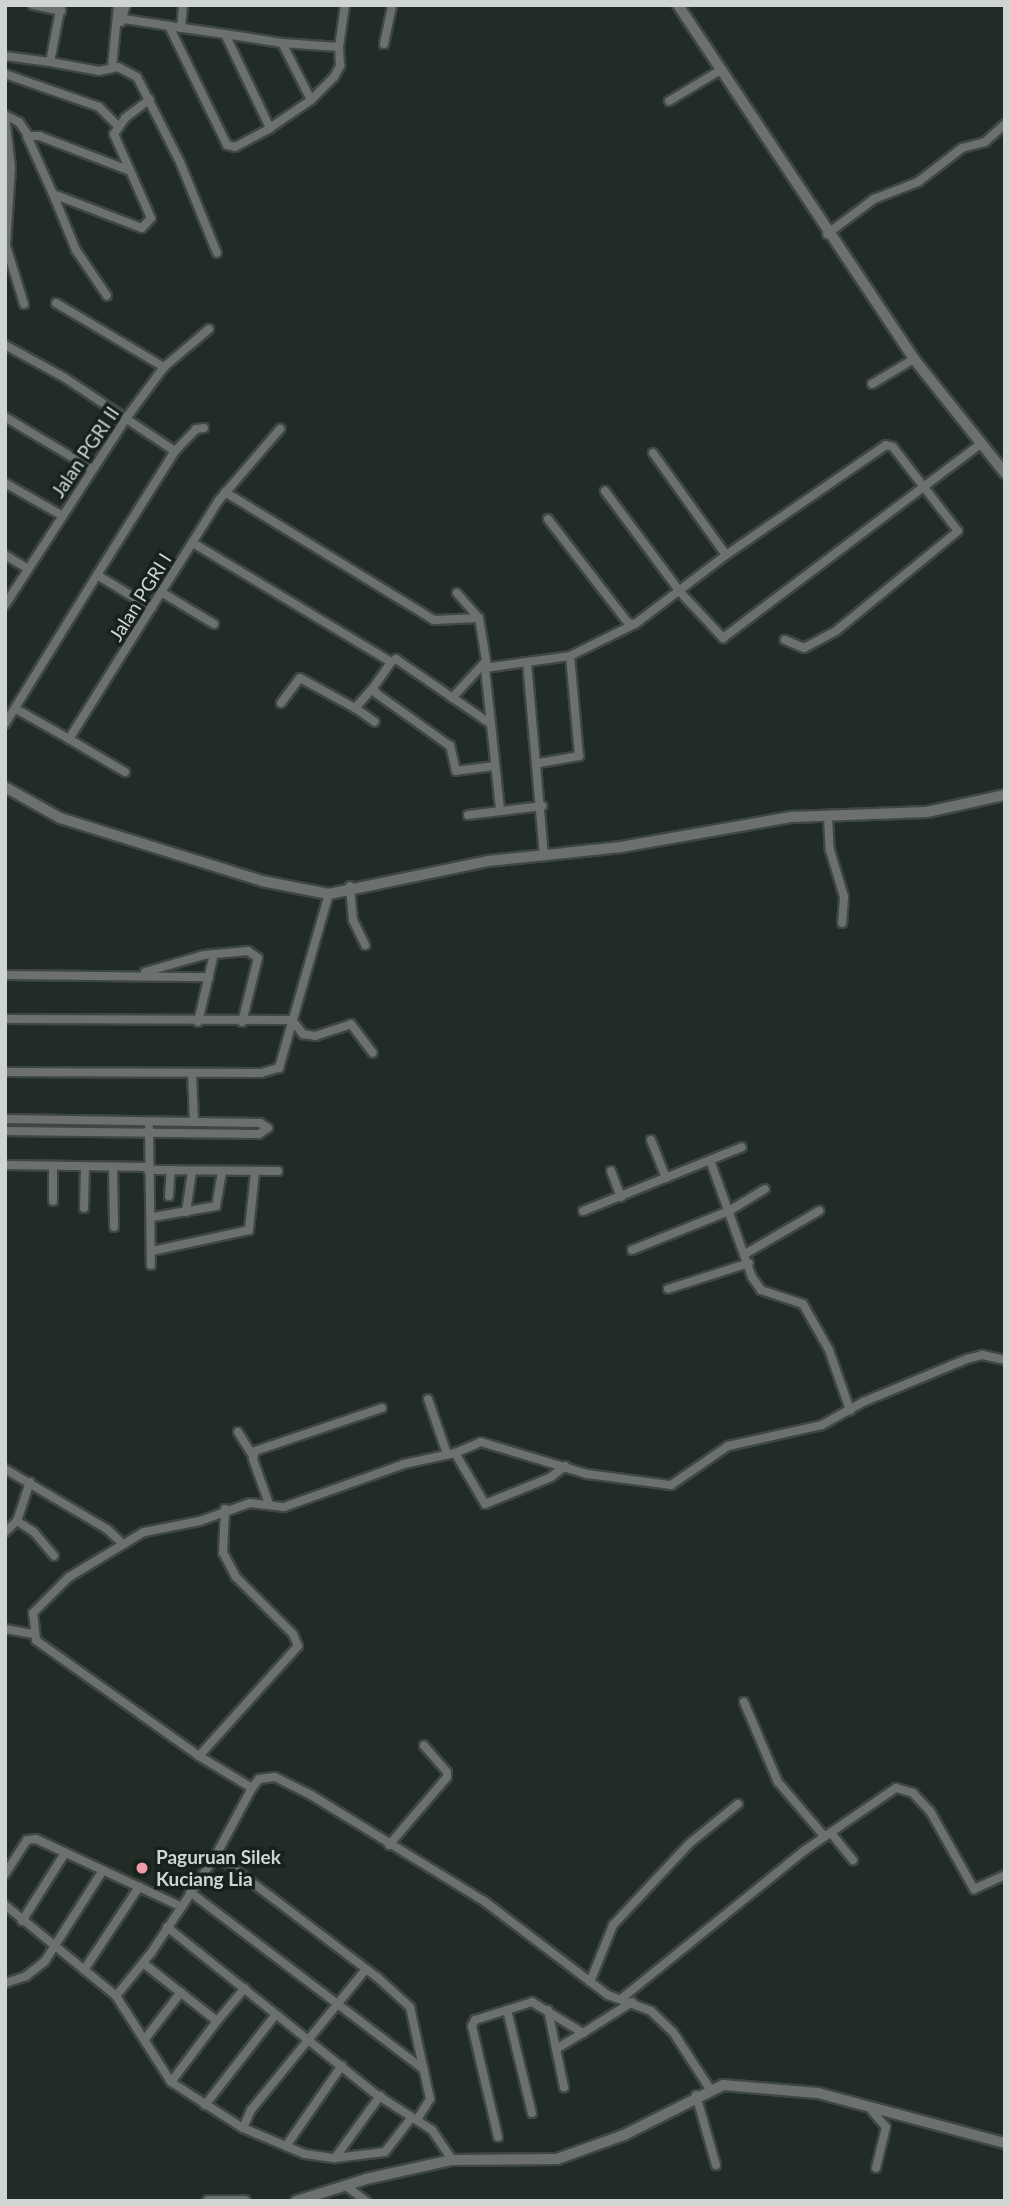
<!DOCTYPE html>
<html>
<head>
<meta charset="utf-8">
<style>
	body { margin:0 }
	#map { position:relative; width:1010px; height:2206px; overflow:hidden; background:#222c27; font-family:Lato,sans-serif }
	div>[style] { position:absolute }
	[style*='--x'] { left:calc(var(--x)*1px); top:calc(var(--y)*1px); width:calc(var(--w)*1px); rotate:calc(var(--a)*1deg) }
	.roads { filter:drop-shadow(2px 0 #3e4742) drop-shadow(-2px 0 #3e4742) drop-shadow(0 2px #3e4742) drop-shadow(0 -2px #3e4742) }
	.minor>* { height:8px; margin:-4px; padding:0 4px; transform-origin:4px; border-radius:4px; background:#6c716f }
	.tertiary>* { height:10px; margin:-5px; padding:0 5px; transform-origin:5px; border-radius:5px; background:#6c716f }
	.dots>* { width:19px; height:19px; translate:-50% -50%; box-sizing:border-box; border:4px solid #18221d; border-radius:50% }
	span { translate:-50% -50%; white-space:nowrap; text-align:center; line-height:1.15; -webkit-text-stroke:7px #18221d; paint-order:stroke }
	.street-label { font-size:19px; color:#cfd6d2 }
	.poi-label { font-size:19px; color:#cfd6d2; font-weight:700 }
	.left { translate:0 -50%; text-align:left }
	.frame { position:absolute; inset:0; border:7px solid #cfd6d2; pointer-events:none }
</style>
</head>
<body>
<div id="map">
	<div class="roads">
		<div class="minor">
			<div style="--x:33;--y:5;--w:29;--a:12"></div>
			<div style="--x:61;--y:5;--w:58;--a:100.9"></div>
			<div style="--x:50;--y:62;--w:50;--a:10.4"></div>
			<div style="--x:99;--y:71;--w:19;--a:-12"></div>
			<div style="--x:118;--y:67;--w:21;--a:28"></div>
			<div style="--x:137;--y:77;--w:95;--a:63.2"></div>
			<div style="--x:180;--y:162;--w:98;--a:67.9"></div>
			<div style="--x:118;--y:18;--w:52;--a:8.9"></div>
			<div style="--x:169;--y:26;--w:132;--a:64"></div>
			<div style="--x:227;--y:145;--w:8;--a:14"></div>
			<div style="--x:235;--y:147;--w:40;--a:-28"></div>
			<div style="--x:270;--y:128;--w:104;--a:-115.6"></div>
			<div style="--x:225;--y:34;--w:57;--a:-171.9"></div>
			<div style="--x:121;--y:22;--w:18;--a:-74"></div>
			<div style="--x:181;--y:28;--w:23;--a:-85"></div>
			<div style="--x:225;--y:34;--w:58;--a:9"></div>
			<div style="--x:282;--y:43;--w:64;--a:63"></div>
			<div style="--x:311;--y:100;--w:50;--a:145.7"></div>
			<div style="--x:282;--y:43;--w:57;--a:4"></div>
			<div style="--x:339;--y:47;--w:42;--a:-81.9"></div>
			<div style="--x:384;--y:44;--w:40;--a:-78"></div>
			<div style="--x:5;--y:56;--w:45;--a:7.6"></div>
			<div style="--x:112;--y:67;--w:62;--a:-84.5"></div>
			<div style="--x:5;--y:74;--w:100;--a:19.3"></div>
			<div style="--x:99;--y:107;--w:28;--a:45"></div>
			<div style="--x:311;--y:100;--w:33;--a:-45"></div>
			<div style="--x:334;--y:77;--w:13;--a:-61"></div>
			<div style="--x:340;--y:66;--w:19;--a:-93"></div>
			<div style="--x:669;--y:101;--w:58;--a:-31"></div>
			<div style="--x:5;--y:115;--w:53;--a:83.5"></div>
			<div style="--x:11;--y:168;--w:78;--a:93.7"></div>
			<div style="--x:6;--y:246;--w:61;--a:72.8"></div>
			<div style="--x:5;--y:115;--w:16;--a:27"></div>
			<div style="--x:19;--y:122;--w:14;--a:56"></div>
			<div style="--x:128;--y:170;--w:95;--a:-159.1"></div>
			<div style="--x:39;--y:136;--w:12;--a:180"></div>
			<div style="--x:27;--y:136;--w:64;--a:65.9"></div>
			<div style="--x:53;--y:194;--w:95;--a:20.9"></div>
			<div style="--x:142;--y:228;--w:13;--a:-48"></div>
			<div style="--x:151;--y:218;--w:92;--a:-113.8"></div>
			<div style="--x:114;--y:134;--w:19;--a:-55"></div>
			<div style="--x:125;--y:118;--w:31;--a:-37"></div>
			<div style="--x:53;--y:194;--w:61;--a:67.7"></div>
			<div style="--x:76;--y:250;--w:55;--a:56"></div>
			<div style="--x:827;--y:234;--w:59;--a:-36.7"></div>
			<div style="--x:874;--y:199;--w:47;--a:-21.1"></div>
			<div style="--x:918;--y:182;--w:56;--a:-37.7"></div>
			<div style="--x:962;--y:148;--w:24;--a:-15"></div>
			<div style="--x:985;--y:142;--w:27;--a:-42"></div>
			<div style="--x:56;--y:303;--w:126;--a:30.7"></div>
			<div style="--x:5;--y:345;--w:68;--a:28.8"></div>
			<div style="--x:65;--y:378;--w:132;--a:33.6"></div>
			<div style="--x:175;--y:451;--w:146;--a:122.2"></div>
			<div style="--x:97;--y:575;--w:64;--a:31"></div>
			<div style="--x:872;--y:384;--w:49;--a:-30.8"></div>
			<div style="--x:5;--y:417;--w:101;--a:30.9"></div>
			<div style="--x:175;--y:451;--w:30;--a:-46"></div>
			<div style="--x:196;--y:429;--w:8;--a:-7"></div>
			<div style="--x:653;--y:453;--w:125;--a:54.4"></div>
			<div style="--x:5;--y:483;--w:64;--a:29.7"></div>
			<div style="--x:605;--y:491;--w:127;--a:53.3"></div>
			<div style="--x:681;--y:593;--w:62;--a:47"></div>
			<div style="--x:723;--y:638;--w:324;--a:-37"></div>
			<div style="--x:225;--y:492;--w:245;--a:31.5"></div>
			<div style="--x:434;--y:620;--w:45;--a:-2.5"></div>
			<div style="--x:548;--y:519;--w:131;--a:52.4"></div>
			<div style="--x:628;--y:623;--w:7;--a:8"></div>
			<div style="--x:635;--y:624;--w:114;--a:-37.2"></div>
			<div style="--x:726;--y:555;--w:194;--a:-34.5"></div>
			<div style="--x:886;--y:445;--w:7;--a:16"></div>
			<div style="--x:893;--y:447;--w:106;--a:52.3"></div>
			<div style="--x:958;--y:531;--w:158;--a:140.7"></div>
			<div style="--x:836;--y:631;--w:36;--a:152"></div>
			<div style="--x:804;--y:648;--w:21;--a:-157"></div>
			<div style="--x:193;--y:543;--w:231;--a:31"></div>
			<div style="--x:5;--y:555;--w:26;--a:31"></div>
			<div style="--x:161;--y:592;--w:62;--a:31.1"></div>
			<div style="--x:457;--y:593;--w:33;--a:49"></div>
			<div style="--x:479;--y:618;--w:49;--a:80.5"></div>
			<div style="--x:5;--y:605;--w:224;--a:-57"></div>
			<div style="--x:127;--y:417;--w:62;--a:-53.5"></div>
			<div style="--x:164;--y:367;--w:59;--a:-40.2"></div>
			<div style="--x:527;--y:662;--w:43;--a:-7.9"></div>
			<div style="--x:570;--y:656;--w:72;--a:-26.2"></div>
			<div style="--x:452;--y:698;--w:50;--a:-47.4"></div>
			<div style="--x:281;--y:703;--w:31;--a:-53"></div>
			<div style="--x:300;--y:678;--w:63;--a:28.6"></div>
			<div style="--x:355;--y:708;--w:27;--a:-48"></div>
			<div style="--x:355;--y:708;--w:24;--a:35"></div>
			<div style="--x:16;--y:709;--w:61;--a:29.5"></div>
			<div style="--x:69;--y:739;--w:282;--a:-57.9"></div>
			<div style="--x:219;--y:500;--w:94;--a:-49.3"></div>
			<div style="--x:5;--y:724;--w:175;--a:-58.3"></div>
			<div style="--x:491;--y:724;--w:56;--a:-96.1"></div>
			<div style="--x:485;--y:668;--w:42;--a:-8.1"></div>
			<div style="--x:527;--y:662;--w:195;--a:85"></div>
			<div style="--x:69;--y:739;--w:65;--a:30.5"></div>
			<div style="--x:539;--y:763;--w:41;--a:-9.9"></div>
			<div style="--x:579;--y:756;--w:100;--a:-95.1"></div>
			<div style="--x:495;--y:766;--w:39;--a:173"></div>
			<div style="--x:456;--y:771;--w:26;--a:-103"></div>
			<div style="--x:450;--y:746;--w:90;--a:-144.5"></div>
			<div style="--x:377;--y:694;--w:7;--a:-124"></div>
			<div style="--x:373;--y:688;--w:32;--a:-55"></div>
			<div style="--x:391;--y:662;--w:6;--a:-31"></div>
			<div style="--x:396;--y:659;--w:115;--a:34.4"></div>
			<div style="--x:491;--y:724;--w:85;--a:84"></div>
			<div style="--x:468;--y:815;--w:75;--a:-6.9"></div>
			<div style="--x:828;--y:817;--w:33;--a:87"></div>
			<div style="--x:830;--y:850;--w:49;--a:73.4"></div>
			<div style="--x:844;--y:897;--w:26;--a:94"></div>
			<div style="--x:350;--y:886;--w:34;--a:85"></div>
			<div style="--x:353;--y:920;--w:28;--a:64"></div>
			<div style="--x:145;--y:972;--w:61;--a:-16.1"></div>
			<div style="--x:204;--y:955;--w:44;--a:-5.2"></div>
			<div style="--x:248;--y:951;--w:12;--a:35"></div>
			<div style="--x:258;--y:958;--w:66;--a:104"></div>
			<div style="--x:5;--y:975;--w:204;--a:0.6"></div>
			<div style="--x:5;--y:1019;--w:287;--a:0.2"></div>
			<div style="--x:292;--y:1020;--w:18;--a:52"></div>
			<div style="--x:303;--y:1034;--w:12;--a:9"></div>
			<div style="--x:315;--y:1036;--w:38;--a:-18"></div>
			<div style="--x:351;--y:1024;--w:36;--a:53"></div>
			<div style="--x:198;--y:1022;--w:70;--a:-76.8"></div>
			<div style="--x:5;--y:1072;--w:256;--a:0.2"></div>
			<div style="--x:261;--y:1073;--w:19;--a:-16"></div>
			<div style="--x:279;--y:1068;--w:181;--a:-74"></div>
			<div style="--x:192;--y:1073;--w:48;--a:87.6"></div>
			<div style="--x:5;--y:1119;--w:255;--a:0.9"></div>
			<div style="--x:260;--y:1123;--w:9;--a:32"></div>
			<div style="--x:268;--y:1128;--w:11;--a:146"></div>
			<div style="--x:259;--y:1134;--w:254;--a:-179.3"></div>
			<div style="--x:149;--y:1128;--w:137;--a:89.2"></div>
			<div style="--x:651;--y:1140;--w:41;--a:68.5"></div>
			<div style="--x:710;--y:1160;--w:124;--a:70.3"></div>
			<div style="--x:752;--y:1277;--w:16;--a:55"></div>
			<div style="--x:761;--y:1290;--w:44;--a:18.4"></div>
			<div style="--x:803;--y:1304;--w:53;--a:60.5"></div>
			<div style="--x:829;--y:1350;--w:64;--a:70.7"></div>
			<div style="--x:5;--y:1165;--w:143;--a:0.8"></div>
			<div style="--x:53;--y:1166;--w:35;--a:90"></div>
			<div style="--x:113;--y:1167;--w:60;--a:89"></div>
			<div style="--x:148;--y:1170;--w:130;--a:0.4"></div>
			<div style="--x:611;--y:1171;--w:28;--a:69"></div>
			<div style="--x:169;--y:1196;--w:26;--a:-86"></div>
			<div style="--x:84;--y:1208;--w:40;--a:-88.6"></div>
			<div style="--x:583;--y:1211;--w:171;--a:-21.9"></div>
			<div style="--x:186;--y:1212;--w:40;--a:-81.5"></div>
			<div style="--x:153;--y:1217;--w:64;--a:-9.9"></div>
			<div style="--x:216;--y:1206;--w:35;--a:-80"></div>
			<div style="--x:632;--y:1250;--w:105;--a:-21.9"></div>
			<div style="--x:729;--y:1211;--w:42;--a:-31.4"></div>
			<div style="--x:152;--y:1251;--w:99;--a:-12.2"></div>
			<div style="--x:249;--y:1230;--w:58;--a:-84.1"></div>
			<div style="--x:745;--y:1254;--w:86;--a:-30.2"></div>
			<div style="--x:668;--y:1289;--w:85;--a:-17.8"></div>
			<div style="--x:428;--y:1399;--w:58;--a:70.9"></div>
			<div style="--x:238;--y:1432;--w:26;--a:58"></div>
			<div style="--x:455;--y:1453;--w:59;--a:59.5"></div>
			<div style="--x:485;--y:1504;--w:71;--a:-22.2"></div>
			<div style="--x:551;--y:1477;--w:18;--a:-38"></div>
			<div style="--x:5;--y:1469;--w:118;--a:30.5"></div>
			<div style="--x:107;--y:1529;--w:21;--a:43"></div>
			<div style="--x:269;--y:1504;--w:48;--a:-109.6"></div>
			<div style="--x:253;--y:1459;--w:8;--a:-76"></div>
			<div style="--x:255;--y:1451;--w:134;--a:-18.7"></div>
			<div style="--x:17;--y:1521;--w:20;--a:33"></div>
			<div style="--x:34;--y:1532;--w:31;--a:50"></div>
			<div style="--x:5;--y:1532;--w:16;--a:-43"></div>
			<div style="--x:17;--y:1521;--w:41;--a:-71.6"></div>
			<div style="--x:5;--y:1629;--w:28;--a:10"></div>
			<div style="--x:744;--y:1702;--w:87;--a:67"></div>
			<div style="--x:778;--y:1782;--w:72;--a:49.5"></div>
			<div style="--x:199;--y:1756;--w:148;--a:-48"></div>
			<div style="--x:298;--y:1646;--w:13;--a:-113"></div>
			<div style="--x:293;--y:1634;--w:81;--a:-135"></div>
			<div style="--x:236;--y:1577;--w:27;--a:-118"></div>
			<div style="--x:223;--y:1553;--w:44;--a:-87.4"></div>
			<div style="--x:252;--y:1788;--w:11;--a:-52"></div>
			<div style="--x:259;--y:1779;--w:16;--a:-7"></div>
			<div style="--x:275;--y:1777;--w:40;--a:26.6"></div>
			<div style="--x:311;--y:1795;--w:203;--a:31.5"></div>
			<div style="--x:484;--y:1901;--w:156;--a:37.2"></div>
			<div style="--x:608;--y:1995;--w:46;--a:20.4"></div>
			<div style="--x:651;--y:2011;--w:30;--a:44"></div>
			<div style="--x:673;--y:2032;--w:68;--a:57"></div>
			<div style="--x:831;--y:1833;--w:35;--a:51"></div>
			<div style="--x:389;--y:1845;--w:89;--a:-49.5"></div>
			<div style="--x:447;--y:1777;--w:5;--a:-90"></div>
			<div style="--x:447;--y:1772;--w:35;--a:-131"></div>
			<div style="--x:216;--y:1855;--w:202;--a:37.2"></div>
			<div style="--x:377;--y:1977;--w:45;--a:42.3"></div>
			<div style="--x:410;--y:2007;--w:94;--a:77.7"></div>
			<div style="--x:430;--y:2099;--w:25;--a:122"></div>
			<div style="--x:5;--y:1874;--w:40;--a:-57.1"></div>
			<div style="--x:27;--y:1840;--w:9;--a:-6"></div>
			<div style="--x:36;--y:1839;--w:159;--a:25"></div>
			<div style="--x:190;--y:1892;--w:293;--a:37.2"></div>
			<div style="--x:5;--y:1905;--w:144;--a:39.3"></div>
			<div style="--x:116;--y:1996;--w:102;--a:57.4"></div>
			<div style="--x:171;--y:2082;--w:85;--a:32.6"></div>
			<div style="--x:243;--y:2128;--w:67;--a:22.8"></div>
			<div style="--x:305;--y:2154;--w:30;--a:8"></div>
			<div style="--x:335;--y:2158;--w:50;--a:-6.8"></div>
			<div style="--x:385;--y:2152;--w:44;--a:-52.4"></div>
			<div style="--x:22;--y:1921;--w:80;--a:-57.7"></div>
			<div style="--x:167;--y:1927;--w:265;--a:38.7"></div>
			<div style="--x:374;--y:2093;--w:69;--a:32.5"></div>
			<div style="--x:432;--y:2130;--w:36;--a:56"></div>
			<div style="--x:143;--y:1963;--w:94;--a:38.1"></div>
			<div style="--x:217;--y:2021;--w:76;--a:127"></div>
			<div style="--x:84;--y:1970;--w:100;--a:-56.5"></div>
			<div style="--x:590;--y:1982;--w:61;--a:-68"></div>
			<div style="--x:613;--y:1925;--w:112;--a:-46.8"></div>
			<div style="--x:690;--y:1843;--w:62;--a:-39.1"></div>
			<div style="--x:5;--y:1983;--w:22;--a:-18"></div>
			<div style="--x:26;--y:1976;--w:24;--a:-38"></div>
			<div style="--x:45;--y:1961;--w:106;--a:-57.4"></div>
			<div style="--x:116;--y:1996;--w:55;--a:-50.9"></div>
			<div style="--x:151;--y:1953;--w:118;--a:-56.4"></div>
			<div style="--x:216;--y:1855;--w:76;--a:-61.8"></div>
			<div style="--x:252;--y:1788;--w:62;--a:-148.9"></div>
			<div style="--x:199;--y:1756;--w:200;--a:-144.6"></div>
			<div style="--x:36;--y:1640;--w:27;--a:-96"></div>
			<div style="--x:33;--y:1613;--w:51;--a:-45"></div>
			<div style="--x:69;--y:1577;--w:87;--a:-31"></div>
			<div style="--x:144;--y:1532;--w:57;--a:-11.1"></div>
			<div style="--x:200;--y:1521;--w:53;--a:-19.8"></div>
			<div style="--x:250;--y:1503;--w:34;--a:7"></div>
			<div style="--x:284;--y:1507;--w:127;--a:-19.7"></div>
			<div style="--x:404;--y:1464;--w:52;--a:-12.2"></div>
			<div style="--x:455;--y:1453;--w:28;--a:-23"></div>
			<div style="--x:481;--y:1442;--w:111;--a:16.8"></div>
			<div style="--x:587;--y:1474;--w:85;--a:7.5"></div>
			<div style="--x:671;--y:1485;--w:69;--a:-34.4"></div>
			<div style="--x:728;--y:1446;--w:96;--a:-12.6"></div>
			<div style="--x:822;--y:1425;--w:47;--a:-29.3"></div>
			<div style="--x:863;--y:1402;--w:113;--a:-22.5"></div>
			<div style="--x:967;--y:1359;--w:16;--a:-15"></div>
			<div style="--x:982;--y:1355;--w:24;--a:12"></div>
			<div style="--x:621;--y:1999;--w:237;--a:-39"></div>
			<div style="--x:805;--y:1850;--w:110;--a:-34.3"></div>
			<div style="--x:896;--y:1788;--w:18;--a:16"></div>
			<div style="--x:913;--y:1793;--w:25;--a:47"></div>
			<div style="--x:930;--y:1811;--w:90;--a:60.6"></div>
			<div style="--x:974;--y:1889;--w:34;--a:-24"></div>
			<div style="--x:507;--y:2010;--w:106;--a:76.4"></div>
			<div style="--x:548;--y:2010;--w:79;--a:78.3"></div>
			<div style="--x:217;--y:2021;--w:43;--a:-49.7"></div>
			<div style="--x:145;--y:2039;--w:59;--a:-52.5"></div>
			<div style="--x:556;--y:2049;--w:31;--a:-31"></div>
			<div style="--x:696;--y:2095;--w:73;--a:74.1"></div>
			<div style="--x:205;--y:2105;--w:115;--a:-52"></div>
			<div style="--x:872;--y:2111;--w:21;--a:49"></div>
			<div style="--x:886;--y:2127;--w:42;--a:103.7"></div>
			<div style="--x:243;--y:2128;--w:20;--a:-66"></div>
			<div style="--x:251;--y:2110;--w:182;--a:-50.8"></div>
			<div style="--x:498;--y:2137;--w:114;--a:-103.2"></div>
			<div style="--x:472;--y:2026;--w:7;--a:-63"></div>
			<div style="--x:475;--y:2020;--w:60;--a:-17.5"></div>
			<div style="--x:532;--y:2002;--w:60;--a:31.3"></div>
			<div style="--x:583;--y:2033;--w:58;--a:-32.3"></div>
			<div style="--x:286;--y:2146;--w:98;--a:-55.3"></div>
			<div style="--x:335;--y:2158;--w:77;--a:-54"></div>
			<div style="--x:346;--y:2186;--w:25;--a:37"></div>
		</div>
		<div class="tertiary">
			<div style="--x:678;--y:5;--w:425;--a:56.3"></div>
			<div style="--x:914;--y:359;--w:146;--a:51.4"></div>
			<div style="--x:5;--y:787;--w:63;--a:29.4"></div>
			<div style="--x:60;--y:818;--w:212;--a:17.3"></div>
			<div style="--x:262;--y:881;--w:68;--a:11"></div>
			<div style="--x:329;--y:894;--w:162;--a:-11.7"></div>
			<div style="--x:488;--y:861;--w:134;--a:-6"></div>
			<div style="--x:621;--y:847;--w:174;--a:-10"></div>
			<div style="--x:792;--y:817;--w:135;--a:-2.1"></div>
			<div style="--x:927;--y:812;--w:80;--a:-12.3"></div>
			<div style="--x:208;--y:2201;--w:37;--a:0"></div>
			<div style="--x:296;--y:2201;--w:73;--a:-17.4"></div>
			<div style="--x:366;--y:2179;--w:88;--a:-12.5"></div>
			<div style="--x:452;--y:2160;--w:105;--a:-0.5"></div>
			<div style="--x:557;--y:2159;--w:71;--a:-19.7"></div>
			<div style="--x:624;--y:2135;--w:111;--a:-26.8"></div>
			<div style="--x:723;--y:2085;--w:95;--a:4.8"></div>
			<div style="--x:818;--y:2093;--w:194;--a:15"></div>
		</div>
	</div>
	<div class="dots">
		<div style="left:142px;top:1868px;background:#f39aaa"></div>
	</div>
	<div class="street-label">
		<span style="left:85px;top:452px;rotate:-56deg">Jalan PGRI II</span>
		<span style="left:140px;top:597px;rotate:-58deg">Jalan PGRI I</span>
	</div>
	<div class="poi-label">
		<span class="left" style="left:156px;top:1868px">Paguruan Silek<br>Kuciang Lia</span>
	</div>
	<div class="frame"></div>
</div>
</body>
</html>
